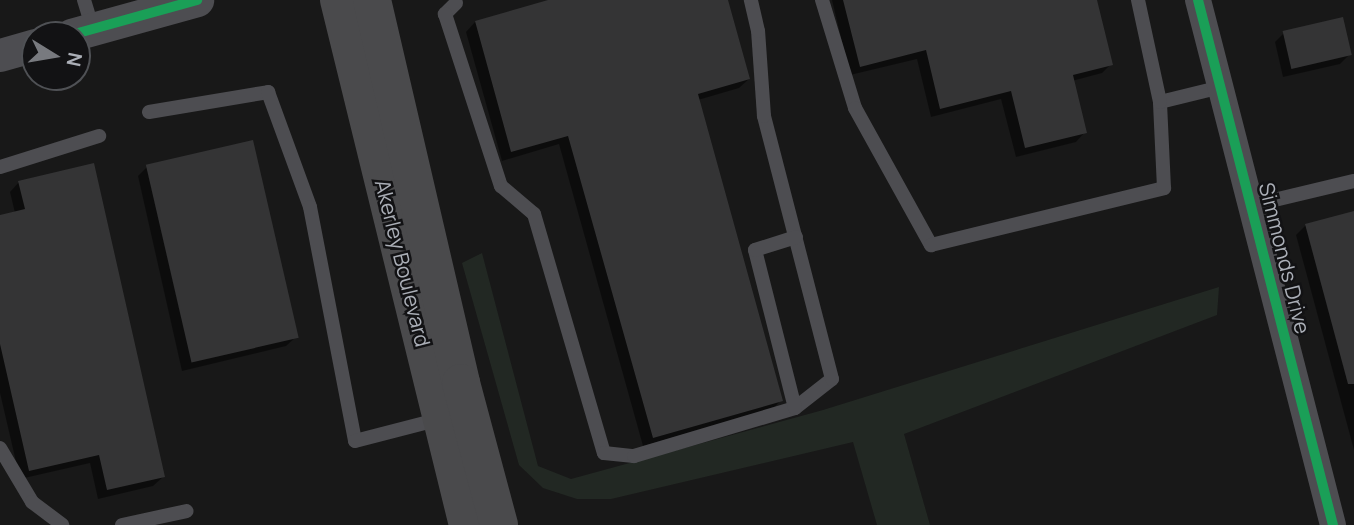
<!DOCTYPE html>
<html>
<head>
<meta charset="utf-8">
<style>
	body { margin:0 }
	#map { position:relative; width:1354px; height:525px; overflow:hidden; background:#181818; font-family:Manrope,sans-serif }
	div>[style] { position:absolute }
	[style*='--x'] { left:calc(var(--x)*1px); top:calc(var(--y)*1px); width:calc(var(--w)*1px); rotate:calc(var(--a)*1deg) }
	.green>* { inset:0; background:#222823 }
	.shadow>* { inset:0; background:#0007 }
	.building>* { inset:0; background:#343435; transform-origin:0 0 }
	.service>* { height:14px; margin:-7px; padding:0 7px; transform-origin:7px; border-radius:7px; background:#4d4d51 }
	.minor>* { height:26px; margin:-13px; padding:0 13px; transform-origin:13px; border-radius:13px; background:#4d4d51 }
	.tertiary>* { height:33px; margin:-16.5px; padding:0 16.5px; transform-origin:16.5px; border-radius:16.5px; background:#4d4d51 }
	.primary>* { height:38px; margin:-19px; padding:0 19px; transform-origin:19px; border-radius:19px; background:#4a4a4c }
	.cycleway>* { height:10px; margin:-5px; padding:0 5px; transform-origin:5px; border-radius:5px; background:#1a9f57 }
	span { translate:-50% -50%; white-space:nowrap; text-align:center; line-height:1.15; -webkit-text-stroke:5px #121214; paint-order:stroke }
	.street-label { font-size:21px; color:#abafb7 }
	.north { position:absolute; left:21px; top:21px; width:70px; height:70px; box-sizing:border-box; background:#121214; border:2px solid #4f5155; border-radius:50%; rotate:101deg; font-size:19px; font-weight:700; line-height:28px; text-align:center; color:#abafb7 }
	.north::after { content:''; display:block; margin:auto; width:24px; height:32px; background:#787a7f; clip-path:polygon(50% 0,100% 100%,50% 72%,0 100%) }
</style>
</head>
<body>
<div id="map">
	<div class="green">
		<div style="clip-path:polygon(482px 253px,538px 466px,571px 479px,823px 410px,1219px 287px,1217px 315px,904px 434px,930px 525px,877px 525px,853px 442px,611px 499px,577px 499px,543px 488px,519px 465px,462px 263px)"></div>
	</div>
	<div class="shadow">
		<div style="clip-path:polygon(554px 0,727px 0,749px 79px,739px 88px,698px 100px,781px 400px,772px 410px,643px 446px,559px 144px,502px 161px,466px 32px,475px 22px)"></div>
		<div style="clip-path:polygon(832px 0,1095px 0,1111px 64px,1102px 73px,1072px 81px,1085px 132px,1076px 142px,1016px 157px,1001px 99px,931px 117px,917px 59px,850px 75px)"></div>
		<div style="clip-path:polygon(1284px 33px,1350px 54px,1340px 64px,1283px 77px,1275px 42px)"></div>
		<div style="clip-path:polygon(147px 167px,296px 337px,286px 346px,182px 371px,138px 176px)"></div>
		<div style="clip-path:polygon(19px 182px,163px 477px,153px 486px,98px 499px,90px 463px,20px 479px,0 393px,0 217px,15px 213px,10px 192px)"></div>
		<div style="clip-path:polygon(1354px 217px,1354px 450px,1296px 235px,1306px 225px)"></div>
	</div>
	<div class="building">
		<div style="clip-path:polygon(548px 0,728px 0,750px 79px,698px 94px,783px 401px,653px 438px,568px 136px,511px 152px,475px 21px)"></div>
		<div style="clip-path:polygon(843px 0,1097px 0,1113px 65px,1073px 75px,1087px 133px,1025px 148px,1011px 91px,940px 109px,926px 50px,860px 67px)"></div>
		<div style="left:1343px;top:17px;width:39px;height:62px;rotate:77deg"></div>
		<div style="left:253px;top:140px;width:203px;height:110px;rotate:77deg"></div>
		<div style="clip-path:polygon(94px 163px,165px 477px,107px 490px,99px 455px,29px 471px,0 344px,0 215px,25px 209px,18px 181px)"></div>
		<div style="clip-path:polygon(1354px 211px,1354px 384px,1348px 384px,1305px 224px)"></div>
	</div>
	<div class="service">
		<div style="--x:84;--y:0;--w:30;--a:73"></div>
		<div style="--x:822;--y:0;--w:113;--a:73"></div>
		<div style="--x:855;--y:108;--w:157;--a:61"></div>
		<div style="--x:931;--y:245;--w:240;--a:-13.7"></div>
		<div style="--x:1164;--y:188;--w:86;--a:-92.7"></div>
		<div style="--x:1160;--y:102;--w:63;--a:-13.8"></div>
		<div style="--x:1138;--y:0;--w:104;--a:77.8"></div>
		<div style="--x:456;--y:3;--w:16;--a:135"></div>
		<div style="--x:445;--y:14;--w:181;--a:72"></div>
		<div style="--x:501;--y:186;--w:43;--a:40.3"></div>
		<div style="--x:534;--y:214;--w:249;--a:73.7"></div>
		<div style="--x:604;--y:453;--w:30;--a:6"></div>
		<div style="--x:634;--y:456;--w:168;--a:-16.6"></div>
		<div style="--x:795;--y:408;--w:47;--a:-38.1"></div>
		<div style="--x:832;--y:379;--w:272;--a:-104.5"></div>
		<div style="--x:764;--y:116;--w:85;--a:-94"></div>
		<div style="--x:758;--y:31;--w:32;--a:-103"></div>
		<div style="--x:149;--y:112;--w:121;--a:-9.5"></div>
		<div style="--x:268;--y:92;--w:122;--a:69.9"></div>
		<div style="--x:310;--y:207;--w:238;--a:79.1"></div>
		<div style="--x:355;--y:441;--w:88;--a:-14.5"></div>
		<div style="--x:0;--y:167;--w:104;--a:-17.4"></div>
		<div style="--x:1253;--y:205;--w:104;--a:-13.4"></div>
		<div style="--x:795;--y:408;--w:163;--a:-104.2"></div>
		<div style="--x:755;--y:250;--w:43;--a:-17.6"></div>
		<div style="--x:0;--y:448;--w:63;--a:59.3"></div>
		<div style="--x:32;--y:502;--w:38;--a:37"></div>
		<div style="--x:122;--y:525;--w:66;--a:-12.2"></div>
	</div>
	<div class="minor">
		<div style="--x:1198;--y:0;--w:542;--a:75.58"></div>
	</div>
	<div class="tertiary">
		<div style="--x:71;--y:35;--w:131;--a:-15.5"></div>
		<div style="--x:0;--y:55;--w:36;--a:-16"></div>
	</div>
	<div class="primary">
		<div style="--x:339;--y:0;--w:541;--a:76.2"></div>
		<div style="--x:372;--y:0;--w:393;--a:76.9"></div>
		<div style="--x:461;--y:383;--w:147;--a:75"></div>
	</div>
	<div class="cycleway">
		<div style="--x:1198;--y:0;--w:542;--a:75.58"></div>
		<div style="--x:71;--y:35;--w:131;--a:-15.5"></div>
	</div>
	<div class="street-label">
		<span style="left:1285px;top:258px;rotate:76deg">Simmonds Drive</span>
		<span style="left:403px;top:263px;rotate:76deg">Akerley Boulevard</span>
	</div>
	<div class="north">N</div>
</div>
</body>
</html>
